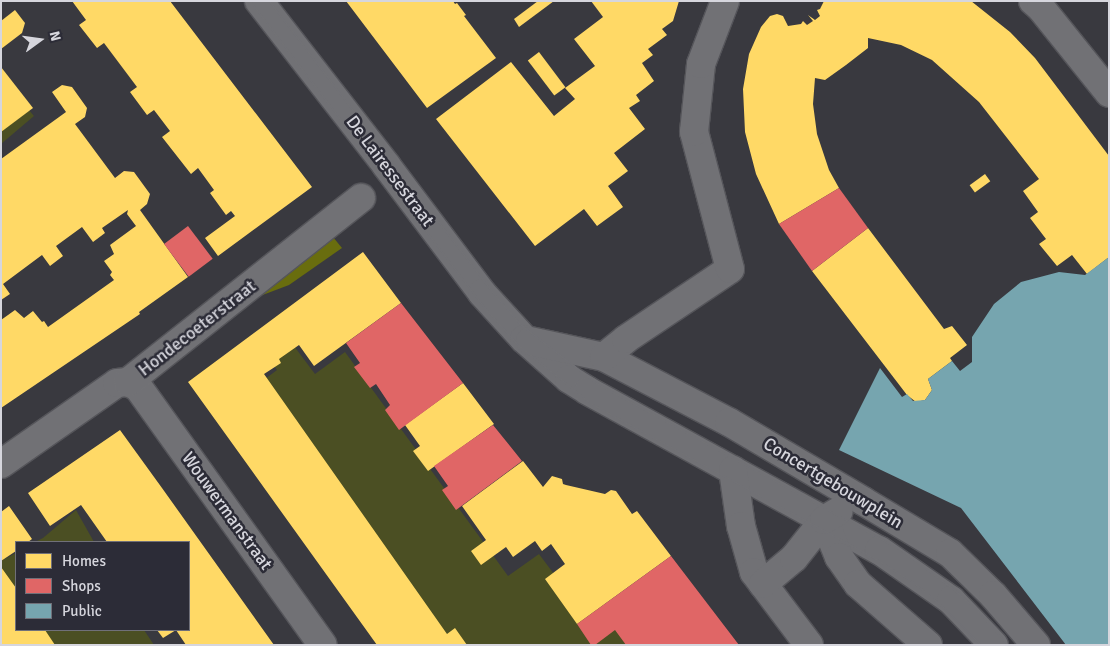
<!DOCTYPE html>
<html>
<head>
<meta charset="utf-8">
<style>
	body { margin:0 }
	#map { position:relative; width:1110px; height:646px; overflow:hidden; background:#39393f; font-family:Signika,sans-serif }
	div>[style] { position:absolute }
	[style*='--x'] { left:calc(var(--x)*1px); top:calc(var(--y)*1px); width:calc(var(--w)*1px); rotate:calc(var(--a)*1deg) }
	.green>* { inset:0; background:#4b4f23 }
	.forest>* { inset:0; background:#696d0e }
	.homes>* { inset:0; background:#ffd966; transform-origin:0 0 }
	.shops>* { inset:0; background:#e06666; transform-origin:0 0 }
	.public>* { inset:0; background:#76a5af }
	.roads { filter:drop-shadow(1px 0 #55555a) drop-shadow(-1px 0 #55555a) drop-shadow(0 1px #55555a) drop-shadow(0 -1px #55555a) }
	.minor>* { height:28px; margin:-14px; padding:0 14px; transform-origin:14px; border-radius:14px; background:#717175 }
	.tram>* { height:1px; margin:-0.5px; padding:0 0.5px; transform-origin:0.5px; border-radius:0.5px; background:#727276 }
	span { translate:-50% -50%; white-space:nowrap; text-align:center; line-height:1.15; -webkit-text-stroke:5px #2c2c37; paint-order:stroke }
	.street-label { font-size:18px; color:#d6d6dd }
	.frame { position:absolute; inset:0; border:2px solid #d6d6dd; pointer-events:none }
	.legend { position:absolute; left:15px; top:541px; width:175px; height:90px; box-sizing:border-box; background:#2c2c37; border:1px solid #707079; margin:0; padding:6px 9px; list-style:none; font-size:15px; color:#d6d6dd }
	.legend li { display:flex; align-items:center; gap:10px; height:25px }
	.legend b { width:25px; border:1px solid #707079 }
	.north { position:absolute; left:15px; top:15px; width:50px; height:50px; -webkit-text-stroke:4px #2c2c37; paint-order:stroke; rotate:76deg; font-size:14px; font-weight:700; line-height:20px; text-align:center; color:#d6d6dd }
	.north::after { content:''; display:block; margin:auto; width:18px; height:22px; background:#d6d6dd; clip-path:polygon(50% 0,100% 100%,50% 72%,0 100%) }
</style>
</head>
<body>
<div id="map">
	<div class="green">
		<div style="clip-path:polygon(1px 77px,34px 116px,1px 144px)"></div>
		<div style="clip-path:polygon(279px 326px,315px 374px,345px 352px,508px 576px,539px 554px,575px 602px,593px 589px,633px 645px,453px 645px,261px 382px,277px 370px,257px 342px)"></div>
		<div style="clip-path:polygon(76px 510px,94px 542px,35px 542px,43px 538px)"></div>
		<div style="clip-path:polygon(16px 553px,16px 597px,1px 575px,1px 561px)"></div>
		<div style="clip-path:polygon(39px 630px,144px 630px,154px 645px,49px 645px)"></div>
	</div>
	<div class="forest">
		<div style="clip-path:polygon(328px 231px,342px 248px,289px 285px,241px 303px)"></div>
	</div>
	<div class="homes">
		<div style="clip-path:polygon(72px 1px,170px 1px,312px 187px,218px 256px,205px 238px,235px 216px,231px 211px,226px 215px,210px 193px,214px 190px,198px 168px,191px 174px,162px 137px,170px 131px,154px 110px,147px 115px,130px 92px,137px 87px,104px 43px,97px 48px,79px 25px,86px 20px)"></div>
		<div style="clip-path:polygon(346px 1px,453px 1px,455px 4px,457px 3px,466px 15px,464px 16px,496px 58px,427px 108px)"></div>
		<div style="clip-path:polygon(538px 1px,554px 1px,519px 27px,514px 19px)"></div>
		<div style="clip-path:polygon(591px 1px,679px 1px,673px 21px,662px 29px,667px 35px,648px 49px,653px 55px,642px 63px,654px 81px,636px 95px,640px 101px,629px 108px,645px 129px,614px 153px,628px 171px,608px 186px,623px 207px,597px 226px,584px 209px,535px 246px,436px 119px,511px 62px,554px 116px,575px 99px,565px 88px,595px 66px,574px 39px,603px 17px)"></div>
		<div style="clip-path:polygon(824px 1px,971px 1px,1010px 32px,1035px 58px,1109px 156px,1109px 257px,1087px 274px,1072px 255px,1057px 266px,1039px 244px,1046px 239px,1030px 218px,1038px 212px,1023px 191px,1039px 179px,979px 102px,932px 60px,901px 45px,868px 38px,868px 48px,846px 65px,825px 80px,815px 78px,813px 104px,817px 134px,829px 170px,839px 188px,779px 224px,756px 174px,745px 132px,743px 89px,749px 54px,761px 27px,770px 16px,777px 14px,783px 16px,788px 26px,801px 24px,803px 21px,807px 25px,813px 21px,808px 15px,815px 20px,820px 16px,817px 10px,820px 9px)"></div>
		<div style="clip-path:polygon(15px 10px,25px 23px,22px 33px,1px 49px,1px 21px)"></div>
		<div style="left:539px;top:52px;width:44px;height:14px;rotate:53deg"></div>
		<div style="clip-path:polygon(1px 67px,33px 108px,1px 132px)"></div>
		<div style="clip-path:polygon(62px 85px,72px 87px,87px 108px,85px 117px,75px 124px,115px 178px,124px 171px,134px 172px,150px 194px,147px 204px,140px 210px,188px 277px,139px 312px,140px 314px,1px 408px,1px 320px,15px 310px,24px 318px,33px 311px,42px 322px,44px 321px,48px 327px,114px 280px,110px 275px,112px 272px,104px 261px,114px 254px,110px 245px,136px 226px,127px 214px,128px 210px,102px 228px,105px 233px,93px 242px,82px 227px,56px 246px,63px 256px,50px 266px,42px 255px,3px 284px,10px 294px,1px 300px,1px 159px,66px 112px,52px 92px)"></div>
		<div style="left:985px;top:174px;width:9px;height:19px;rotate:54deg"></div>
		<div style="clip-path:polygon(868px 228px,944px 329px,952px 326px,967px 345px,950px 358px,952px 361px,928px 379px,932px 390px,925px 400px,916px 402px,907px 395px,812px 271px)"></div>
		<div style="clip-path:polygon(363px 252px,401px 303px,314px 366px,299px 345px,279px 359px,281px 363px,264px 374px,447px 634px,455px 628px,467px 645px,377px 645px,188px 382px)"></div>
		<div style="clip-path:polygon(463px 383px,494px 424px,428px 471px,413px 451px,420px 446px,405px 425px)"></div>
		<div style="clip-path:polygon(120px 430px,162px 488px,274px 645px,186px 645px,176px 630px,163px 638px,157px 630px,189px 630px,189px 542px,107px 542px,81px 505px,50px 526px,28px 493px)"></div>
		<div style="clip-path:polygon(523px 461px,543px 487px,552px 476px,562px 479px,563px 484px,566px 485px,605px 494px,611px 490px,616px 491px,632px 514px,637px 511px,671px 556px,577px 624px,545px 579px,565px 564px,551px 544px,542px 551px,535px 541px,513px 557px,506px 547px,481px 565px,471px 551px,486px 540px,462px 506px)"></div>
		<div style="clip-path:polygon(9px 506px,32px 539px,28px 542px,16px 542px,16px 551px,1px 561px,1px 512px)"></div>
		<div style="clip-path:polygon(1px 567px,16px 588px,16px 630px,45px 630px,55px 645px,1px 645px)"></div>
	</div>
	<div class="shops">
		<div style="clip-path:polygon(839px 188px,868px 228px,812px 271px,779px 224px)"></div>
		<div style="left:188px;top:226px;width:41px;height:30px;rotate:53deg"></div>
		<div style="clip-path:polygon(401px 303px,463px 383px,399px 430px,385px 410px,390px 405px,376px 384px,370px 388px,354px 367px,360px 363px,346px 343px)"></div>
		<div style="clip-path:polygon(493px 425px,522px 461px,456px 510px,442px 490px,448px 486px,434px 466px)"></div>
		<div style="clip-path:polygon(671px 556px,739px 645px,626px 645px,615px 630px,595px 645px,591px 645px,577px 624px)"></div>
	</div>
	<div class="public">
		<div style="clip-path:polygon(1109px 257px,1109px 645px,1066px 645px,961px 508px,839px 450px,880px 368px,902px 397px,907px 394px,913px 401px,925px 400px,932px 390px,928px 379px,952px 361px,960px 371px,972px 362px,972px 337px,994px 304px,1021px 282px,1059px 272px,1085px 275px)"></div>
	</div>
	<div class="roads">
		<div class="minor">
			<div style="--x:259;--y:1;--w:207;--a:52.2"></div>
			<div style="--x:386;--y:165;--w:160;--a:53.1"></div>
			<div style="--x:482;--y:293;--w:62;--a:47.6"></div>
			<div style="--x:524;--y:339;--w:60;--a:41.6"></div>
			<div style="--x:569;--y:379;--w:22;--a:32"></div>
			<div style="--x:588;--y:391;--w:332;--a:28.7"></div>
			<div style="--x:879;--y:550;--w:88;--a:34.8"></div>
			<div style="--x:951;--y:600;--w:62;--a:46.3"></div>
			<div style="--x:1033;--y:1;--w:11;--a:41"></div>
			<div style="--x:1041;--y:8;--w:109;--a:51.3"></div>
			<div style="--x:530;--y:341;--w:76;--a:12.2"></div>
			<div style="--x:604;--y:357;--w:141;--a:27.5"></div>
			<div style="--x:729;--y:422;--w:156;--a:30.5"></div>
			<div style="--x:863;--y:501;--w:101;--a:30.9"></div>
			<div style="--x:950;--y:553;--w:60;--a:44.3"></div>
			<div style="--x:993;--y:595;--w:66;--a:49.3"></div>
			<div style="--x:604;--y:357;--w:28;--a:-39"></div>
			<div style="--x:626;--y:339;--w:125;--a:-33.9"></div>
			<div style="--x:730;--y:269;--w:142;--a:-104.7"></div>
			<div style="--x:694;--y:132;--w:68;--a:-84.1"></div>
			<div style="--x:701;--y:64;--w:67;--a:-69.1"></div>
			<div style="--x:128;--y:382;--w:11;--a:27"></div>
			<div style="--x:138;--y:387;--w:317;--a:54.4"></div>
			<div style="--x:1;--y:464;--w:141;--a:-34.9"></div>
			<div style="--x:117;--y:383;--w:11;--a:-5"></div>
			<div style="--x:128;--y:382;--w:297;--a:-38.3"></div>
			<div style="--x:733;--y:470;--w:57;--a:81.9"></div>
			<div style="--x:741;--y:526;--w:48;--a:74.2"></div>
			<div style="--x:754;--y:572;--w:15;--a:53"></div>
			<div style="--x:824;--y:520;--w:40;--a:68"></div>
			<div style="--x:839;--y:557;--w:33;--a:55"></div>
			<div style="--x:858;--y:584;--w:93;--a:41.1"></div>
			<div style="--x:809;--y:645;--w:76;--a:-127"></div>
			<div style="--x:763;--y:584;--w:40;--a:-40"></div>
			<div style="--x:794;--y:558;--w:48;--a:-51.7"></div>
			<div style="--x:824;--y:520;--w:17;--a:-31"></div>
		</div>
	</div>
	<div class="tram">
		<div style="--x:250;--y:1;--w:384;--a:52.6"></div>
		<div style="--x:483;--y:306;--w:52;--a:48.1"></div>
		<div style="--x:518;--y:345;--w:95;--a:38.6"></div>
		<div style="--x:592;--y:404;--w:318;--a:28.6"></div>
		<div style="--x:871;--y:556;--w:49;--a:31.8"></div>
		<div style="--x:913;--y:582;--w:40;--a:40"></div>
		<div style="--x:944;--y:608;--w:52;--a:45"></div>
		<div style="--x:269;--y:1;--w:362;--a:52.5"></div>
		<div style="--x:489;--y:288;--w:48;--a:49.3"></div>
		<div style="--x:520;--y:324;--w:96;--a:37.8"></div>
		<div style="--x:596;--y:383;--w:348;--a:28.7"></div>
		<div style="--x:901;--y:550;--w:64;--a:36.7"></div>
		<div style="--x:952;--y:588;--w:29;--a:41"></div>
		<div style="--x:974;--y:607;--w:51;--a:48.2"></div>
	</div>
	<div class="street-label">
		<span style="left:390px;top:171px;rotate:53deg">De Lairessestraat</span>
		<span style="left:197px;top:328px;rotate:-38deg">Hondecoeterstraat</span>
		<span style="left:833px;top:483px;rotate:31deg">Concertgebouwplein</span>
		<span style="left:227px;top:511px;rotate:54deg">Wouwermanstraat</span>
	</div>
	<div class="frame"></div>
	<ul class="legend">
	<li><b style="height:14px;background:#ffd966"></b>Homes</li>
	<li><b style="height:14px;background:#e06666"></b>Shops</li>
	<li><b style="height:14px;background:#76a5af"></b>Public</li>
	</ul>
	<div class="north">N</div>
</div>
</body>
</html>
